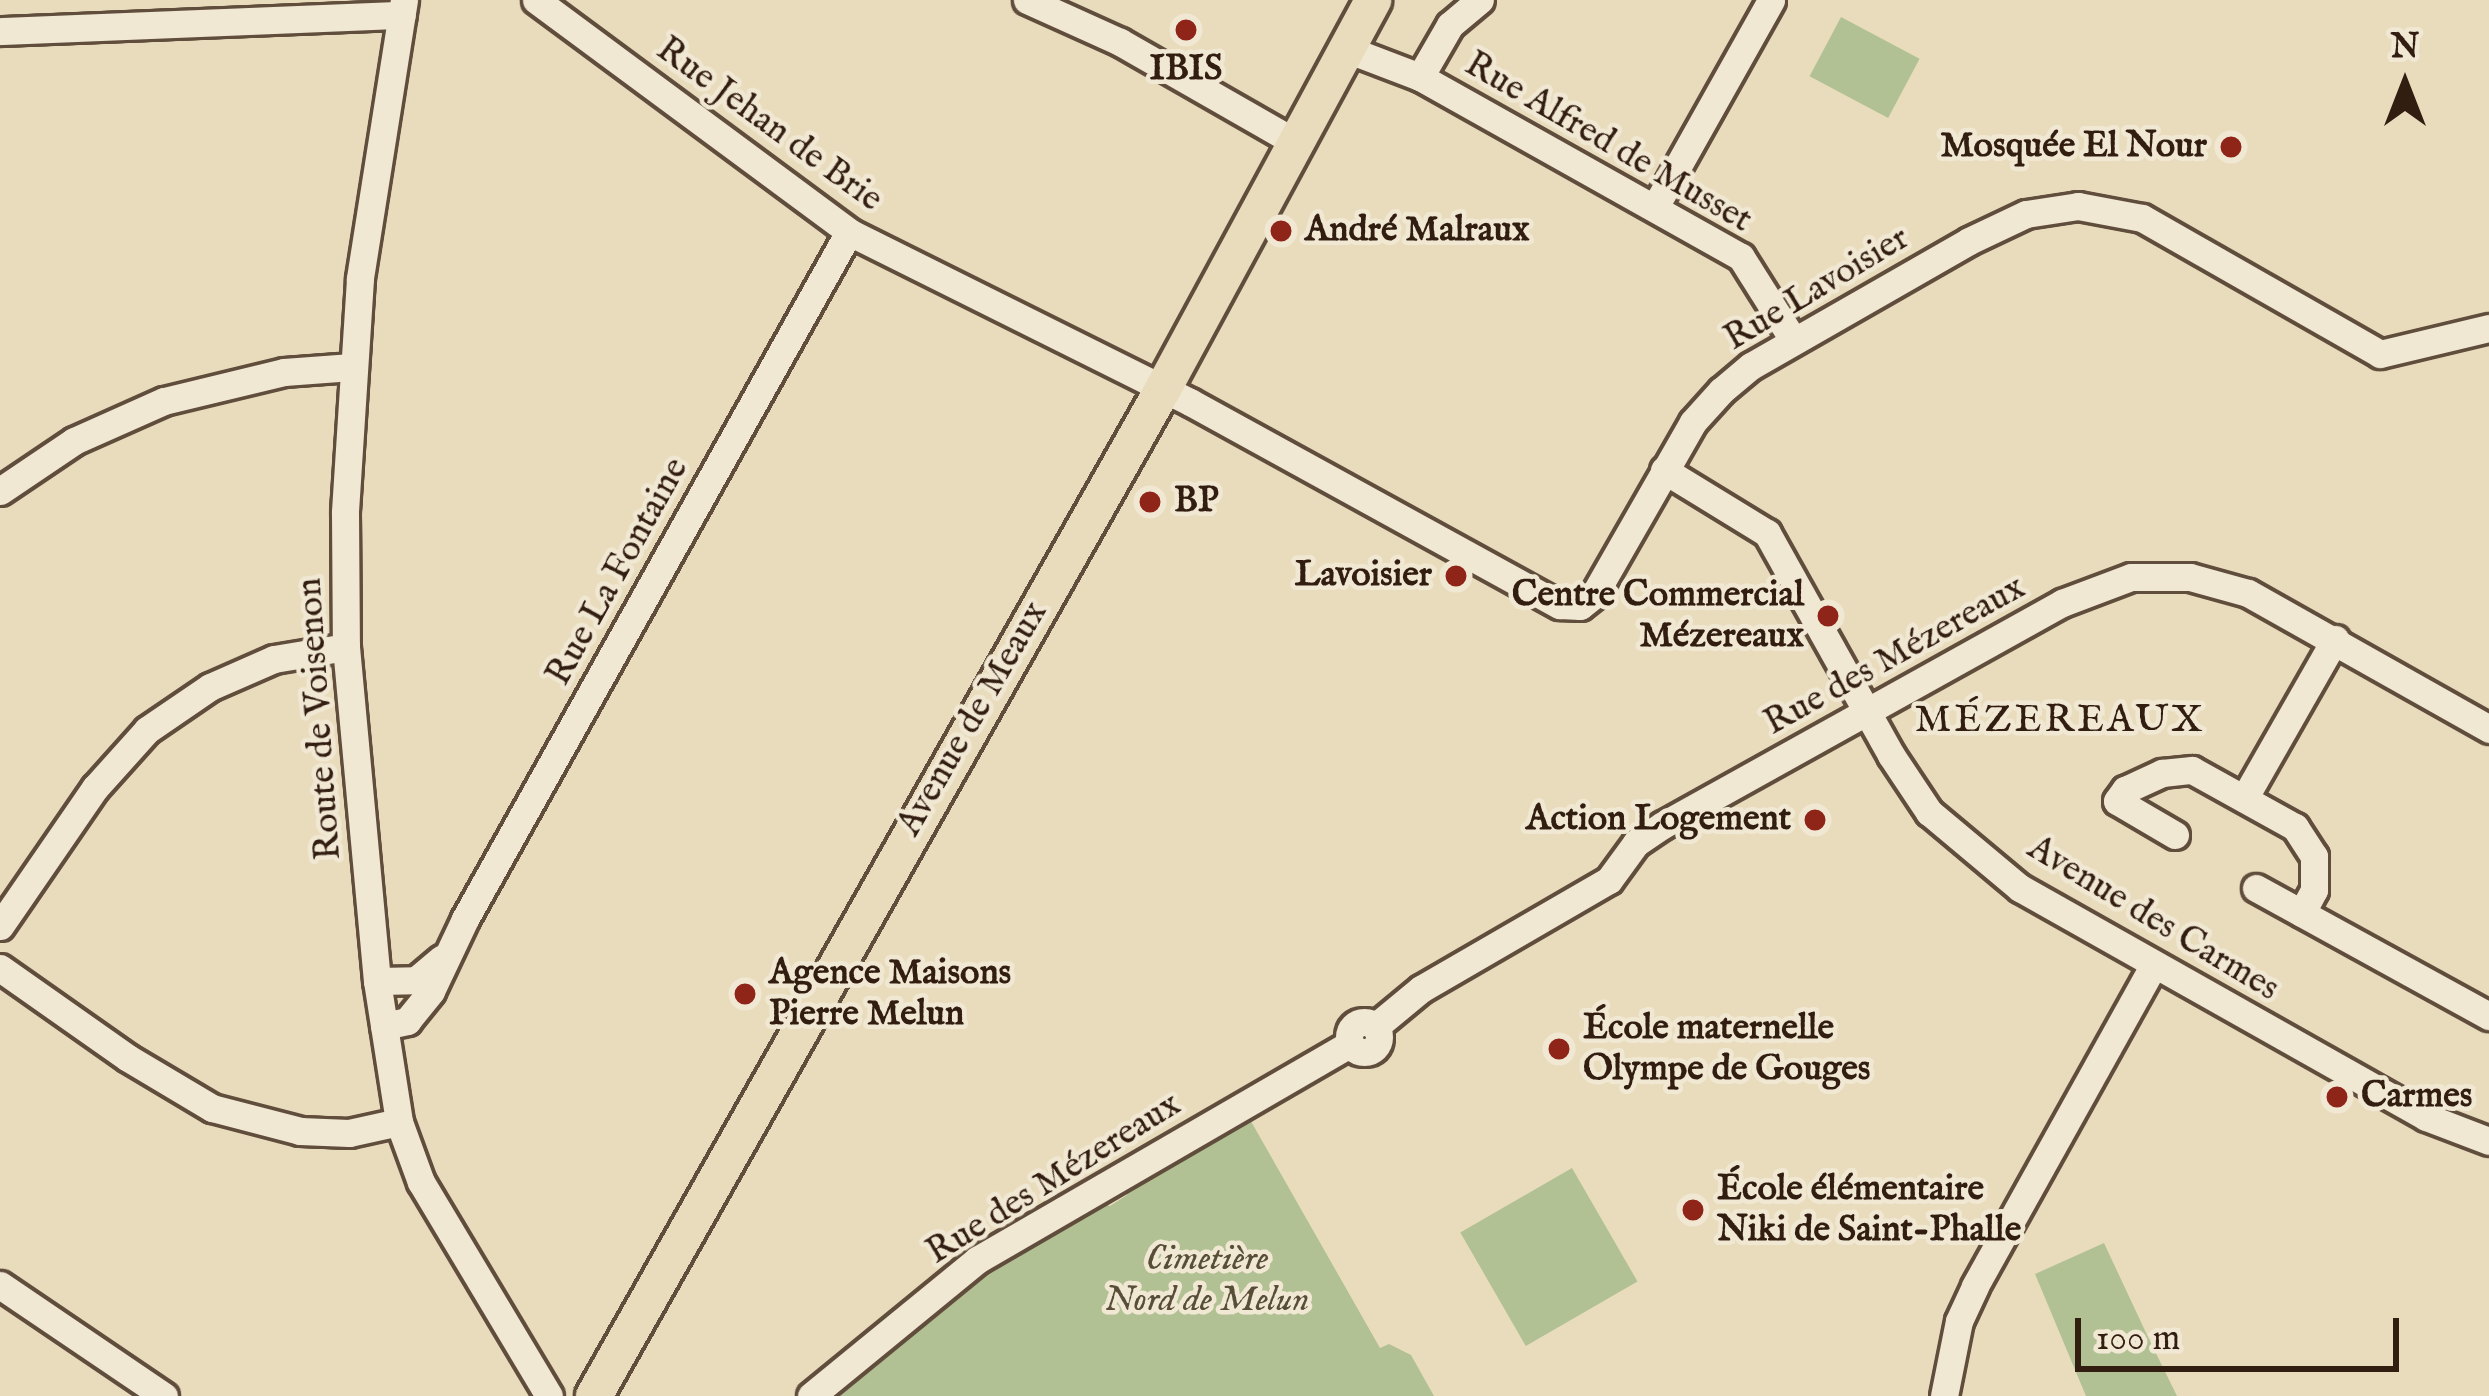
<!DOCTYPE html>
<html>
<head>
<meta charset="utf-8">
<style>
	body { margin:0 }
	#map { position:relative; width:2489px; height:1396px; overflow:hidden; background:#e9dcbd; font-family:"IM FELL English",serif }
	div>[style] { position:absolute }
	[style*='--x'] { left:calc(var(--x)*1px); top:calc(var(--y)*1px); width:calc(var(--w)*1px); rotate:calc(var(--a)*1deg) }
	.green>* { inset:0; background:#b2c194; transform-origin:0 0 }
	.roads { filter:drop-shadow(3px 0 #604d3c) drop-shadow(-3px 0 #604d3c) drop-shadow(0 3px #604d3c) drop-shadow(0 -3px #604d3c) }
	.minor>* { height:27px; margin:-13.5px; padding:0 13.5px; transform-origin:13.5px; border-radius:13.5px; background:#f1e8d4 }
	.minor>.ring { margin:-13.5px; padding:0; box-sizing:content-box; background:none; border:27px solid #f1e8d4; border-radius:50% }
	.major>* { height:36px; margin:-18px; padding:0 18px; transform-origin:18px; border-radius:18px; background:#e9dcbd }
	.dots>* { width:33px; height:33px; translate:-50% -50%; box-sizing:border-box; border:6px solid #f1e8d4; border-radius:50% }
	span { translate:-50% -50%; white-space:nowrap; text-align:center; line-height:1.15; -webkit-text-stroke:9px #f1e8d4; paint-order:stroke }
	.poi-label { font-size:36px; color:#321d11; font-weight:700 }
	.right { translate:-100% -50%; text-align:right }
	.left { translate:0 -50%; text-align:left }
	.street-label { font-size:36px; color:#321d11 }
	.park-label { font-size:36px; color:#584e38; font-style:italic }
	.neighbourhood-label { font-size:39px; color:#321d11; letter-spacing:3px }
	.north { position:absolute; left:2345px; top:24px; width:120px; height:120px; -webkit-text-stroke:9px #f1e8d4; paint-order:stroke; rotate:0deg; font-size:33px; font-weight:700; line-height:48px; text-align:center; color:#321d11 }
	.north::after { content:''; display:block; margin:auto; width:42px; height:54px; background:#321d11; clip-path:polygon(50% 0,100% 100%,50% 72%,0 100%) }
	.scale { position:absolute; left:2075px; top:1318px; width:324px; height:54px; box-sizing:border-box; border:6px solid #321d11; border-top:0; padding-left:15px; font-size:36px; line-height:42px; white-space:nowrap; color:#321d11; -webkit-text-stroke:9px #f1e8d4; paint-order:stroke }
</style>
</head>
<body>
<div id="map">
	<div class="green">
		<div style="left:1841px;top:17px;width:89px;height:67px;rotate:28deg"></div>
		<div style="clip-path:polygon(1248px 1116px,1380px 1348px,1389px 1344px,1411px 1355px,1434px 1396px,840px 1396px,1023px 1245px,1096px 1202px,1110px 1206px,1127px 1195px,1129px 1182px)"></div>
		<div style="left:1572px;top:1168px;width:131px;height:129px;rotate:60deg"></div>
		<div style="clip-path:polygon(2104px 1243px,2148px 1337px,2177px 1396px,2086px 1396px,2035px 1274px)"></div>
	</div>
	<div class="roads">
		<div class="minor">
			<div style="--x:404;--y:0;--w:282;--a:99"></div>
			<div style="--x:360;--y:279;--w:234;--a:93.7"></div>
			<div style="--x:345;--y:513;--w:134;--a:89.6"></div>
			<div style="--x:346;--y:647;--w:335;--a:84.7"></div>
			<div style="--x:377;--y:981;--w:143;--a:81.1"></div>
			<div style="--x:399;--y:1122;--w:64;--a:69.9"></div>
			<div style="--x:421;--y:1182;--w:249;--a:59.1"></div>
			<div style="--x:536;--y:0;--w:390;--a:36.5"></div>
			<div style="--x:849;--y:232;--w:381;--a:26.5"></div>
			<div style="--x:1190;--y:402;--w:422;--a:28.8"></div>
			<div style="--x:1560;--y:605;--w:20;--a:3"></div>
			<div style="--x:1580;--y:606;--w:18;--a:-38"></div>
			<div style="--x:1594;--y:595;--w:199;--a:-60.2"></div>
			<div style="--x:1693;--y:422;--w:42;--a:-47.9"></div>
			<div style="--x:1721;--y:391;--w:39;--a:-40"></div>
			<div style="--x:1751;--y:366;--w:251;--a:-29.8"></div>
			<div style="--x:1969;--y:241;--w:63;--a:-25.3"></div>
			<div style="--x:2026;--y:214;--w:53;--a:-8.7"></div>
			<div style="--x:2078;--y:206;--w:65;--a:10.6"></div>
			<div style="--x:2142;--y:218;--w:274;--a:29.7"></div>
			<div style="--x:2380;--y:354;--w:112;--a:-13.4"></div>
			<div style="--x:1027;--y:0;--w:102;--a:24.3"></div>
			<div style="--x:1120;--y:42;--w:205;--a:29.8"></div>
			<div style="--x:0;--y:31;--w:402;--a:-2.3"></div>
			<div style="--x:1349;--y:50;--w:76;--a:20.8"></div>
			<div style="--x:1420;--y:77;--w:368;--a:29.3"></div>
			<div style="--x:1741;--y:257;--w:99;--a:57.8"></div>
			<div style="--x:1420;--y:77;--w:60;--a:-60"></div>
			<div style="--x:1450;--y:25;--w:39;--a:-40"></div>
			<div style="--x:1655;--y:207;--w:237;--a:-60.7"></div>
			<div style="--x:1664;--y:470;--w:121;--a:31.5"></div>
			<div style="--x:1767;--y:533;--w:254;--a:60.8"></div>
			<div style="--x:1891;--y:755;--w:69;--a:56.3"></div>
			<div style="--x:1929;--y:812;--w:119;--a:39.9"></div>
			<div style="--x:2020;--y:888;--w:466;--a:29.4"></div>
			<div style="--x:2426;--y:1117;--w:67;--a:20.9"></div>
			<div style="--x:0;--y:491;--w:89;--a:-34"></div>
			<div style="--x:74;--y:441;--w:98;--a:-24"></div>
			<div style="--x:164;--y:401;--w:123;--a:-13.6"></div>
			<div style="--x:284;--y:372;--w:68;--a:-4.2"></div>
			<div style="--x:2245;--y:797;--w:182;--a:-60.3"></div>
			<div style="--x:2175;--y:835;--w:67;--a:-149.6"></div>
			<div style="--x:2117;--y:801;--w:14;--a:-54"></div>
			<div style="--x:2125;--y:790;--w:41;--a:-24.7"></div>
			<div style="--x:2162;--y:773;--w:30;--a:-6"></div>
			<div style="--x:2192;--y:770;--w:118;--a:29"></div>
			<div style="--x:2295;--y:827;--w:35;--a:57"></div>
			<div style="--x:2314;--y:856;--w:34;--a:90"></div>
			<div style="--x:2314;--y:890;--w:26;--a:118"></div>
			<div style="--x:2256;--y:888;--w:266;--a:28.8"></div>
			<div style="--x:0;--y:926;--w:168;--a:-55.5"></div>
			<div style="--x:95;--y:788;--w:78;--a:-48.1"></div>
			<div style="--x:147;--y:730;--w:76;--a:-34.3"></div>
			<div style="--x:210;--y:687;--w:70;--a:-23.6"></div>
			<div style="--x:274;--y:659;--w:73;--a:-9.5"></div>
			<div style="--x:0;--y:968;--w:156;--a:35.1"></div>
			<div style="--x:128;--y:1058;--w:98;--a:30.8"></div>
			<div style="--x:212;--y:1108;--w:91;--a:14.6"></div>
			<div style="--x:300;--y:1131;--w:49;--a:2.3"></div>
			<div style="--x:349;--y:1133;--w:51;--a:-12.4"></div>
			<div style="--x:377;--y:981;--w:39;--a:-1"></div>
			<div style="--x:416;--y:980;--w:33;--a:-40"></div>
			<div class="ring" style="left:1349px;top:1022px;width:3px;height:3px"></div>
			<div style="--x:384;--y:1026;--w:24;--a:-12"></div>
			<div style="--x:407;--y:1021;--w:38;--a:-51"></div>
			<div style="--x:431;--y:991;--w:80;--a:-64.7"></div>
			<div style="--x:465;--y:919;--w:787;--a:-60.8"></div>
			<div style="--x:1375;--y:1027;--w:60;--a:-39.6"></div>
			<div style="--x:1421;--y:989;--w:217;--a:-30.1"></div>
			<div style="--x:1609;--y:880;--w:46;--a:-53.9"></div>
			<div style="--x:1636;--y:843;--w:32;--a:-34"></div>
			<div style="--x:1663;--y:825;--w:457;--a:-29.1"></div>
			<div style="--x:2062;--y:603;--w:74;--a:-20.6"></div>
			<div style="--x:2131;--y:577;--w:59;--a:0"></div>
			<div style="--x:2190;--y:577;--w:60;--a:15.4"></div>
			<div style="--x:2248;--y:593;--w:277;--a:29.4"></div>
			<div style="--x:0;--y:1285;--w:198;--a:34.1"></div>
			<div style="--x:811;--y:1396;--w:215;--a:-39.3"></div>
			<div style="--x:977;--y:1260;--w:431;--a:-30.1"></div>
			<div style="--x:1944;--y:1396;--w:76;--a:-78.7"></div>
			<div style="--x:1959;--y:1321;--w:38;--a:-65"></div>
			<div style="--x:1975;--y:1286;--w:368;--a:-60.9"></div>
		</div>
		<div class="major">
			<div style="--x:594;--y:1396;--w:1157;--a:-60.53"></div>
			<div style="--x:1163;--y:389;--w:442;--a:-61.6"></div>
		</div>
	</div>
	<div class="dots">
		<div style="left:1186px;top:30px;background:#8f2418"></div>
		<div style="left:2231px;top:147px;background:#8f2418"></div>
		<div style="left:1281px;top:231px;background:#8f2418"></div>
		<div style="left:1150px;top:502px;background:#8f2418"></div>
		<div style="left:1456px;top:576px;background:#8f2418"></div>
		<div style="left:1828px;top:616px;background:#8f2418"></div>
		<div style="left:1815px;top:820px;background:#8f2418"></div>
		<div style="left:745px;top:994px;background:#8f2418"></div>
		<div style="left:1559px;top:1049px;background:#8f2418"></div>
		<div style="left:2337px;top:1097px;background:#8f2418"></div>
		<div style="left:1693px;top:1210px;background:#8f2418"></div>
	</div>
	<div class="poi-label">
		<span style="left:1186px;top:70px">IBIS</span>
		<span class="right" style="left:2207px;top:147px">Mosquée El Nour</span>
		<span class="left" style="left:1305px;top:231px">André Malraux</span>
		<span class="left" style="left:1174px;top:502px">BP</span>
		<span class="right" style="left:1432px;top:576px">Lavoisier</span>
		<span class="right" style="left:1804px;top:616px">Centre Commercial<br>Mézereaux</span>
		<span class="right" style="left:1791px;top:820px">Action Logement</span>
		<span class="left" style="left:769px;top:994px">Agence Maisons<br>Pierre Melun</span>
		<span class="left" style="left:1583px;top:1049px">École maternelle<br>Olympe de Gouges</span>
		<span class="left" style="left:2361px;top:1097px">Carmes</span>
		<span class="left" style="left:1717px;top:1210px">École élémentaire<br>Niki de Saint-Phalle</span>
	</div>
	<div class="street-label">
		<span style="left:769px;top:125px;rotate:36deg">Rue Jehan de Brie</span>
		<span style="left:1608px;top:143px;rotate:30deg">Rue Alfred de Musset</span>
		<span style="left:1817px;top:289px;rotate:-31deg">Rue Lavoisier</span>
		<span style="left:618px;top:572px;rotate:-61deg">Rue La Fontaine</span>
		<span style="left:1895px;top:656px;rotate:-29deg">Rue des Mézereaux</span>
		<span style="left:320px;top:719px;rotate:-94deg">Route de Voisenon</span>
		<span style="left:973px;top:719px;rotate:-60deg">Avenue de Meaux</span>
		<span style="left:2153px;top:919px;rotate:31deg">Avenue des Carmes</span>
		<span style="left:1054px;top:1179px;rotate:-32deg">Rue des Mézereaux</span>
	</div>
	<div class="park-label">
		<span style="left:1207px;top:1280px">Cimetière<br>Nord de Melun</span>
	</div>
	<div class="neighbourhood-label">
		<span style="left:2060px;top:721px">MÉZEREAUX</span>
	</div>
	<div class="north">N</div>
	<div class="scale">100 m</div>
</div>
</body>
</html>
